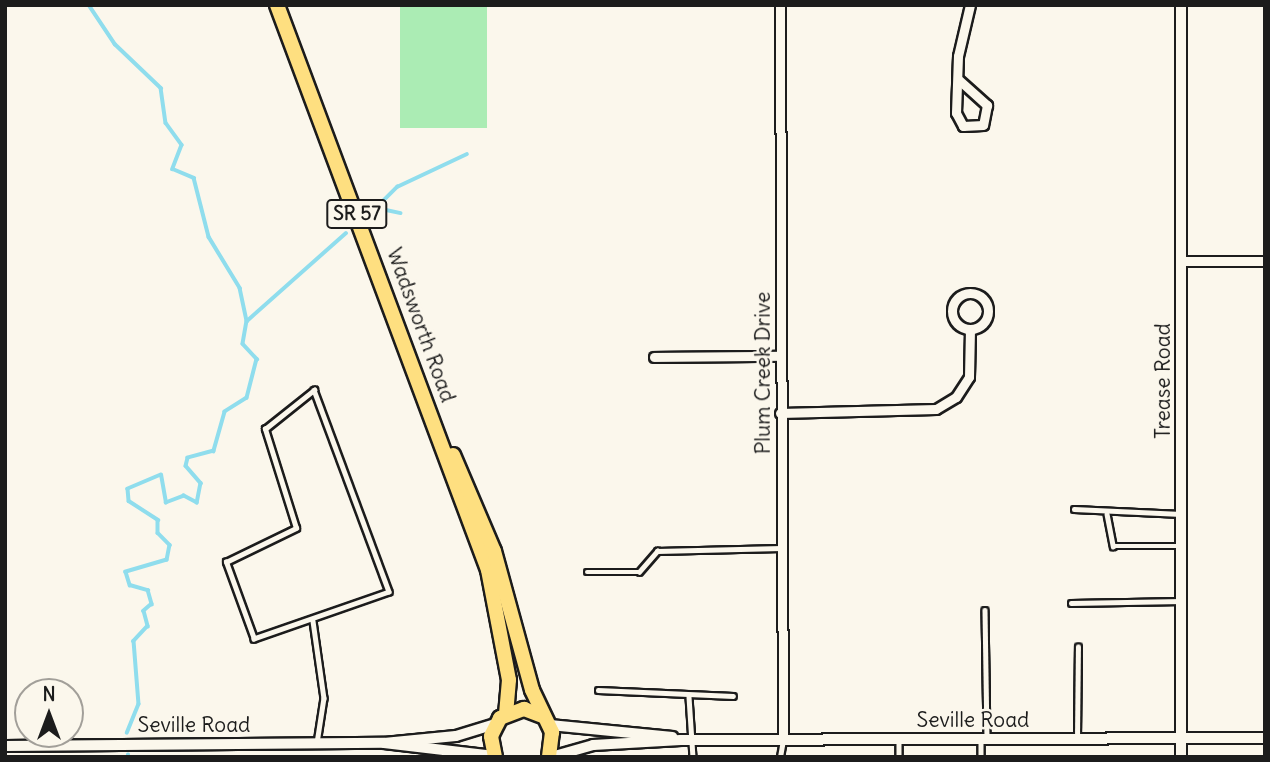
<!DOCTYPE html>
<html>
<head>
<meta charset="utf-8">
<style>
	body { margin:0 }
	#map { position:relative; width:1270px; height:762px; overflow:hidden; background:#fbf7ec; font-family:Delius,sans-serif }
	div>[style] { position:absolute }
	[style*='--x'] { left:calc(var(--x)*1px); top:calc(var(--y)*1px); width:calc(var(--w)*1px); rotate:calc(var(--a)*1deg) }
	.green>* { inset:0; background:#abecb4; transform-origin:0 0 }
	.stream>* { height:3.5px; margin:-1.75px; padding:0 1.75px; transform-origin:1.75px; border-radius:1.75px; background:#8fdded }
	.roads { filter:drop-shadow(2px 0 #1c1c1c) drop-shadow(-2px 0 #1c1c1c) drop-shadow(0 2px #1c1c1c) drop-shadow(0 -2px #1c1c1c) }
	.service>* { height:4.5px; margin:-2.25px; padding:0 2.25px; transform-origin:2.25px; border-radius:2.25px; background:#fbf7ec }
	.minor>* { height:9px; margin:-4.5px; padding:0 4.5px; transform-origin:4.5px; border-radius:4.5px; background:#fbf7ec }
	.minor>.ring { margin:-4.5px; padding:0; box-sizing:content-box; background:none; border:9px solid #fbf7ec; border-radius:50% }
	.tertiary>* { height:10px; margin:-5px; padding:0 5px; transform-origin:5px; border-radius:5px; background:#fbf7ec }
	.trunk>* { height:14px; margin:-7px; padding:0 7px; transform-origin:7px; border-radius:7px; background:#fedf80 }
	span { translate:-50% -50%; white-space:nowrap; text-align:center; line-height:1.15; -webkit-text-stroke:5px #fbf7ec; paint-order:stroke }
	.shield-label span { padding:2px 5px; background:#fbf7ec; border:2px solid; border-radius:5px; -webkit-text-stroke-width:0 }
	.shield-label { font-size:19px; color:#1c1c1c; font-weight:700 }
	.street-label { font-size:21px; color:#1c1c1c }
	.frame { position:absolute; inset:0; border:7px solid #1c1c1c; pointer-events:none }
	.north { position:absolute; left:14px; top:678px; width:70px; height:70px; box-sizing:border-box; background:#fbf7ec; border:2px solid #a29f99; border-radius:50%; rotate:0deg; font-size:19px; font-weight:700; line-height:28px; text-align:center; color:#1c1c1c }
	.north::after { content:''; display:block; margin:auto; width:24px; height:32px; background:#1c1c1c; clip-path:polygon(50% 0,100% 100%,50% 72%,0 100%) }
</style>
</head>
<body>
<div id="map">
	<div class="green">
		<div style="left:400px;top:5px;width:87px;height:123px"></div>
	</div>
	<div class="stream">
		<div style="--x:89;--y:5;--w:47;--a:56.3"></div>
		<div style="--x:115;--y:44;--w:64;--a:43.7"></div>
		<div style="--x:161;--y:88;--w:35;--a:82"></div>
		<div style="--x:166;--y:123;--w:27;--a:54"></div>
		<div style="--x:182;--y:145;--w:26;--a:111"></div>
		<div style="--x:173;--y:169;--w:23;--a:23"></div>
		<div style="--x:194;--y:178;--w:61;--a:75.7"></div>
		<div style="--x:209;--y:237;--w:60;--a:58.7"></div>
		<div style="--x:240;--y:288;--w:34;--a:78"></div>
		<div style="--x:247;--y:321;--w:23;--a:100"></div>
		<div style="--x:243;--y:344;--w:21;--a:47"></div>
		<div style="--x:257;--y:359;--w:40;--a:104.4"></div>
		<div style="--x:247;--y:398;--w:26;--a:148"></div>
		<div style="--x:225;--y:412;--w:41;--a:105.8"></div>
		<div style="--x:214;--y:451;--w:27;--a:165"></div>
		<div style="--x:188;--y:458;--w:8;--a:104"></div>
		<div style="--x:186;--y:466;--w:23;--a:49"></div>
		<div style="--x:201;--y:483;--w:20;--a:101"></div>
		<div style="--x:197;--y:503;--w:15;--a:-152"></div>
		<div style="--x:184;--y:496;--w:19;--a:159"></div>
		<div style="--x:166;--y:503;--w:28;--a:-100"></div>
		<div style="--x:161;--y:475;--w:36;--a:157"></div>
		<div style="--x:128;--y:489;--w:12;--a:85"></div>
		<div style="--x:129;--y:501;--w:35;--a:33"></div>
		<div style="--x:158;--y:520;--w:13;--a:90"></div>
		<div style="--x:158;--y:533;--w:17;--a:45"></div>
		<div style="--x:170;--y:545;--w:15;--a:101"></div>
		<div style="--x:167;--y:560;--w:43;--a:163.7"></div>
		<div style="--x:126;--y:572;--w:14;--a:73"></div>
		<div style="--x:130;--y:585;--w:19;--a:16"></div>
		<div style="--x:148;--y:590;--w:15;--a:74"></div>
		<div style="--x:152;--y:604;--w:11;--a:139"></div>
		<div style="--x:144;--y:611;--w:16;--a:75"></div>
		<div style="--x:148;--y:626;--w:21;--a:133"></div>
		<div style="--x:134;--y:641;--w:63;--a:85.5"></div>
		<div style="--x:139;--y:704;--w:31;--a:112"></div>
		<div style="--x:376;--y:208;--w:30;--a:-45"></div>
		<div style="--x:397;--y:187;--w:77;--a:-25.2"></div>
		<div style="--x:377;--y:208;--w:24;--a:12"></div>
		<div style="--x:247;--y:321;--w:132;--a:-41.6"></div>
		<div style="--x:128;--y:757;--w:2;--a:-90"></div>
	</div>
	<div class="roads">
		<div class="service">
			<div style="--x:314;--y:390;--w:215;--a:69.6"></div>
			<div style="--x:389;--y:592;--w:143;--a:160.8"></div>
			<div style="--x:254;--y:639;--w:82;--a:-110"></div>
			<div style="--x:226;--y:562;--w:78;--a:-25.9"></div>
			<div style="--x:296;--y:528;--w:104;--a:-107.4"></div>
			<div style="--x:265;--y:429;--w:63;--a:-38.5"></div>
			<div style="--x:1074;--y:509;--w:107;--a:2.7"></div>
			<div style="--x:1107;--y:514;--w:33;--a:79"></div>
			<div style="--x:1113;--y:546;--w:67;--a:0"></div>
			<div style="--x:587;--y:572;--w:52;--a:0"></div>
			<div style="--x:639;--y:572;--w:28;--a:-49"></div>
			<div style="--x:657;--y:551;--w:124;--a:-1.4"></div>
			<div style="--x:1071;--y:603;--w:111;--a:-1"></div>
			<div style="--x:985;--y:610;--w:128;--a:89.1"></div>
			<div style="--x:313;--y:621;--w:78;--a:81.9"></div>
			<div style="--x:324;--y:698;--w:46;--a:98.8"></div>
			<div style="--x:598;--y:690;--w:135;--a:2.5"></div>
			<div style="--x:689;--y:697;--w:60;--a:86.2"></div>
			<div style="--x:1077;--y:738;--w:91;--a:-89.4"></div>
			<div style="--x:899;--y:740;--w:17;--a:90"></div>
			<div style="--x:981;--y:740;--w:17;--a:90"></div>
			<div style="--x:780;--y:757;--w:17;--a:-80"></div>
		</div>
		<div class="minor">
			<div style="--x:780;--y:5;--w:735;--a:89.77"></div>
			<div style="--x:959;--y:80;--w:38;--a:42"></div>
			<div style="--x:987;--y:105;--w:20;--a:101"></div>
			<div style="--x:983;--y:125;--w:20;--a:177"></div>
			<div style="--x:963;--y:126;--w:15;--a:-118"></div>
			<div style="--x:956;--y:113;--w:57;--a:-88"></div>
			<div style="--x:958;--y:56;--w:52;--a:-76.8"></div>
			<div style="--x:1183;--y:261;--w:82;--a:0"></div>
			<div class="ring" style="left:952px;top:293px;width:27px;height:27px"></div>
			<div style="--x:654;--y:357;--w:126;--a:-0.5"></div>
			<div style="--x:780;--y:413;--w:156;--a:-1.5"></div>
			<div style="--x:936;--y:409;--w:23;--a:-31"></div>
			<div style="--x:956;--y:397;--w:24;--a:-57"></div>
			<div style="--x:969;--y:377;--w:48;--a:-88.8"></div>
		</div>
		<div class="tertiary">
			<div style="--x:550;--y:725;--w:123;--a:5.6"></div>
			<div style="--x:384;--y:743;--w:111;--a:6.7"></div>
			<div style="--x:5;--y:746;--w:379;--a:-0.5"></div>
			<div style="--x:384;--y:743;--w:72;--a:-5.6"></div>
			<div style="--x:456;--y:736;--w:41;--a:-17.1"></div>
			<div style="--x:551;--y:757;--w:44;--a:-15.9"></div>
			<div style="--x:593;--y:745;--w:88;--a:-3.3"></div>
			<div style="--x:681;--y:740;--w:584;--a:-0.2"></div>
			<div style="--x:1181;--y:757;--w:752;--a:-90"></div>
		</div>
		<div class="trunk">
			<div style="--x:277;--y:5;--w:603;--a:69.52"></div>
			<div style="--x:488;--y:570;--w:112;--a:79.2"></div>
			<div style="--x:509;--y:680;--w:34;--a:95"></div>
			<div style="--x:453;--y:455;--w:104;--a:66.9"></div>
			<div style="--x:494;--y:551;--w:144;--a:74.7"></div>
			<div style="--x:532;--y:690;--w:47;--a:64.5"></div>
			<div style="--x:552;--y:732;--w:25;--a:97"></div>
			<div style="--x:495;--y:757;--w:21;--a:-101"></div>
			<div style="--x:491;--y:736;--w:20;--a:-63"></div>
			<div style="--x:500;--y:718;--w:26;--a:-21"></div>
			<div style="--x:524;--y:709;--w:19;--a:21"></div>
		</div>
	</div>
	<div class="shield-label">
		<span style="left:357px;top:214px">SR 57</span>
	</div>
	<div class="street-label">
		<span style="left:421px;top:325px;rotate:70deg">Wadsworth Road</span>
		<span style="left:763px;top:373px;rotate:-90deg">Plum Creek Drive</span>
		<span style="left:1163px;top:381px;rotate:-90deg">Trease Road</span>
		<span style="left:973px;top:720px">Seville Road</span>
		<span style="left:194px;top:725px">Seville Road</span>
	</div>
	<div class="frame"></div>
	<div class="north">N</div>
</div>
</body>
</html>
